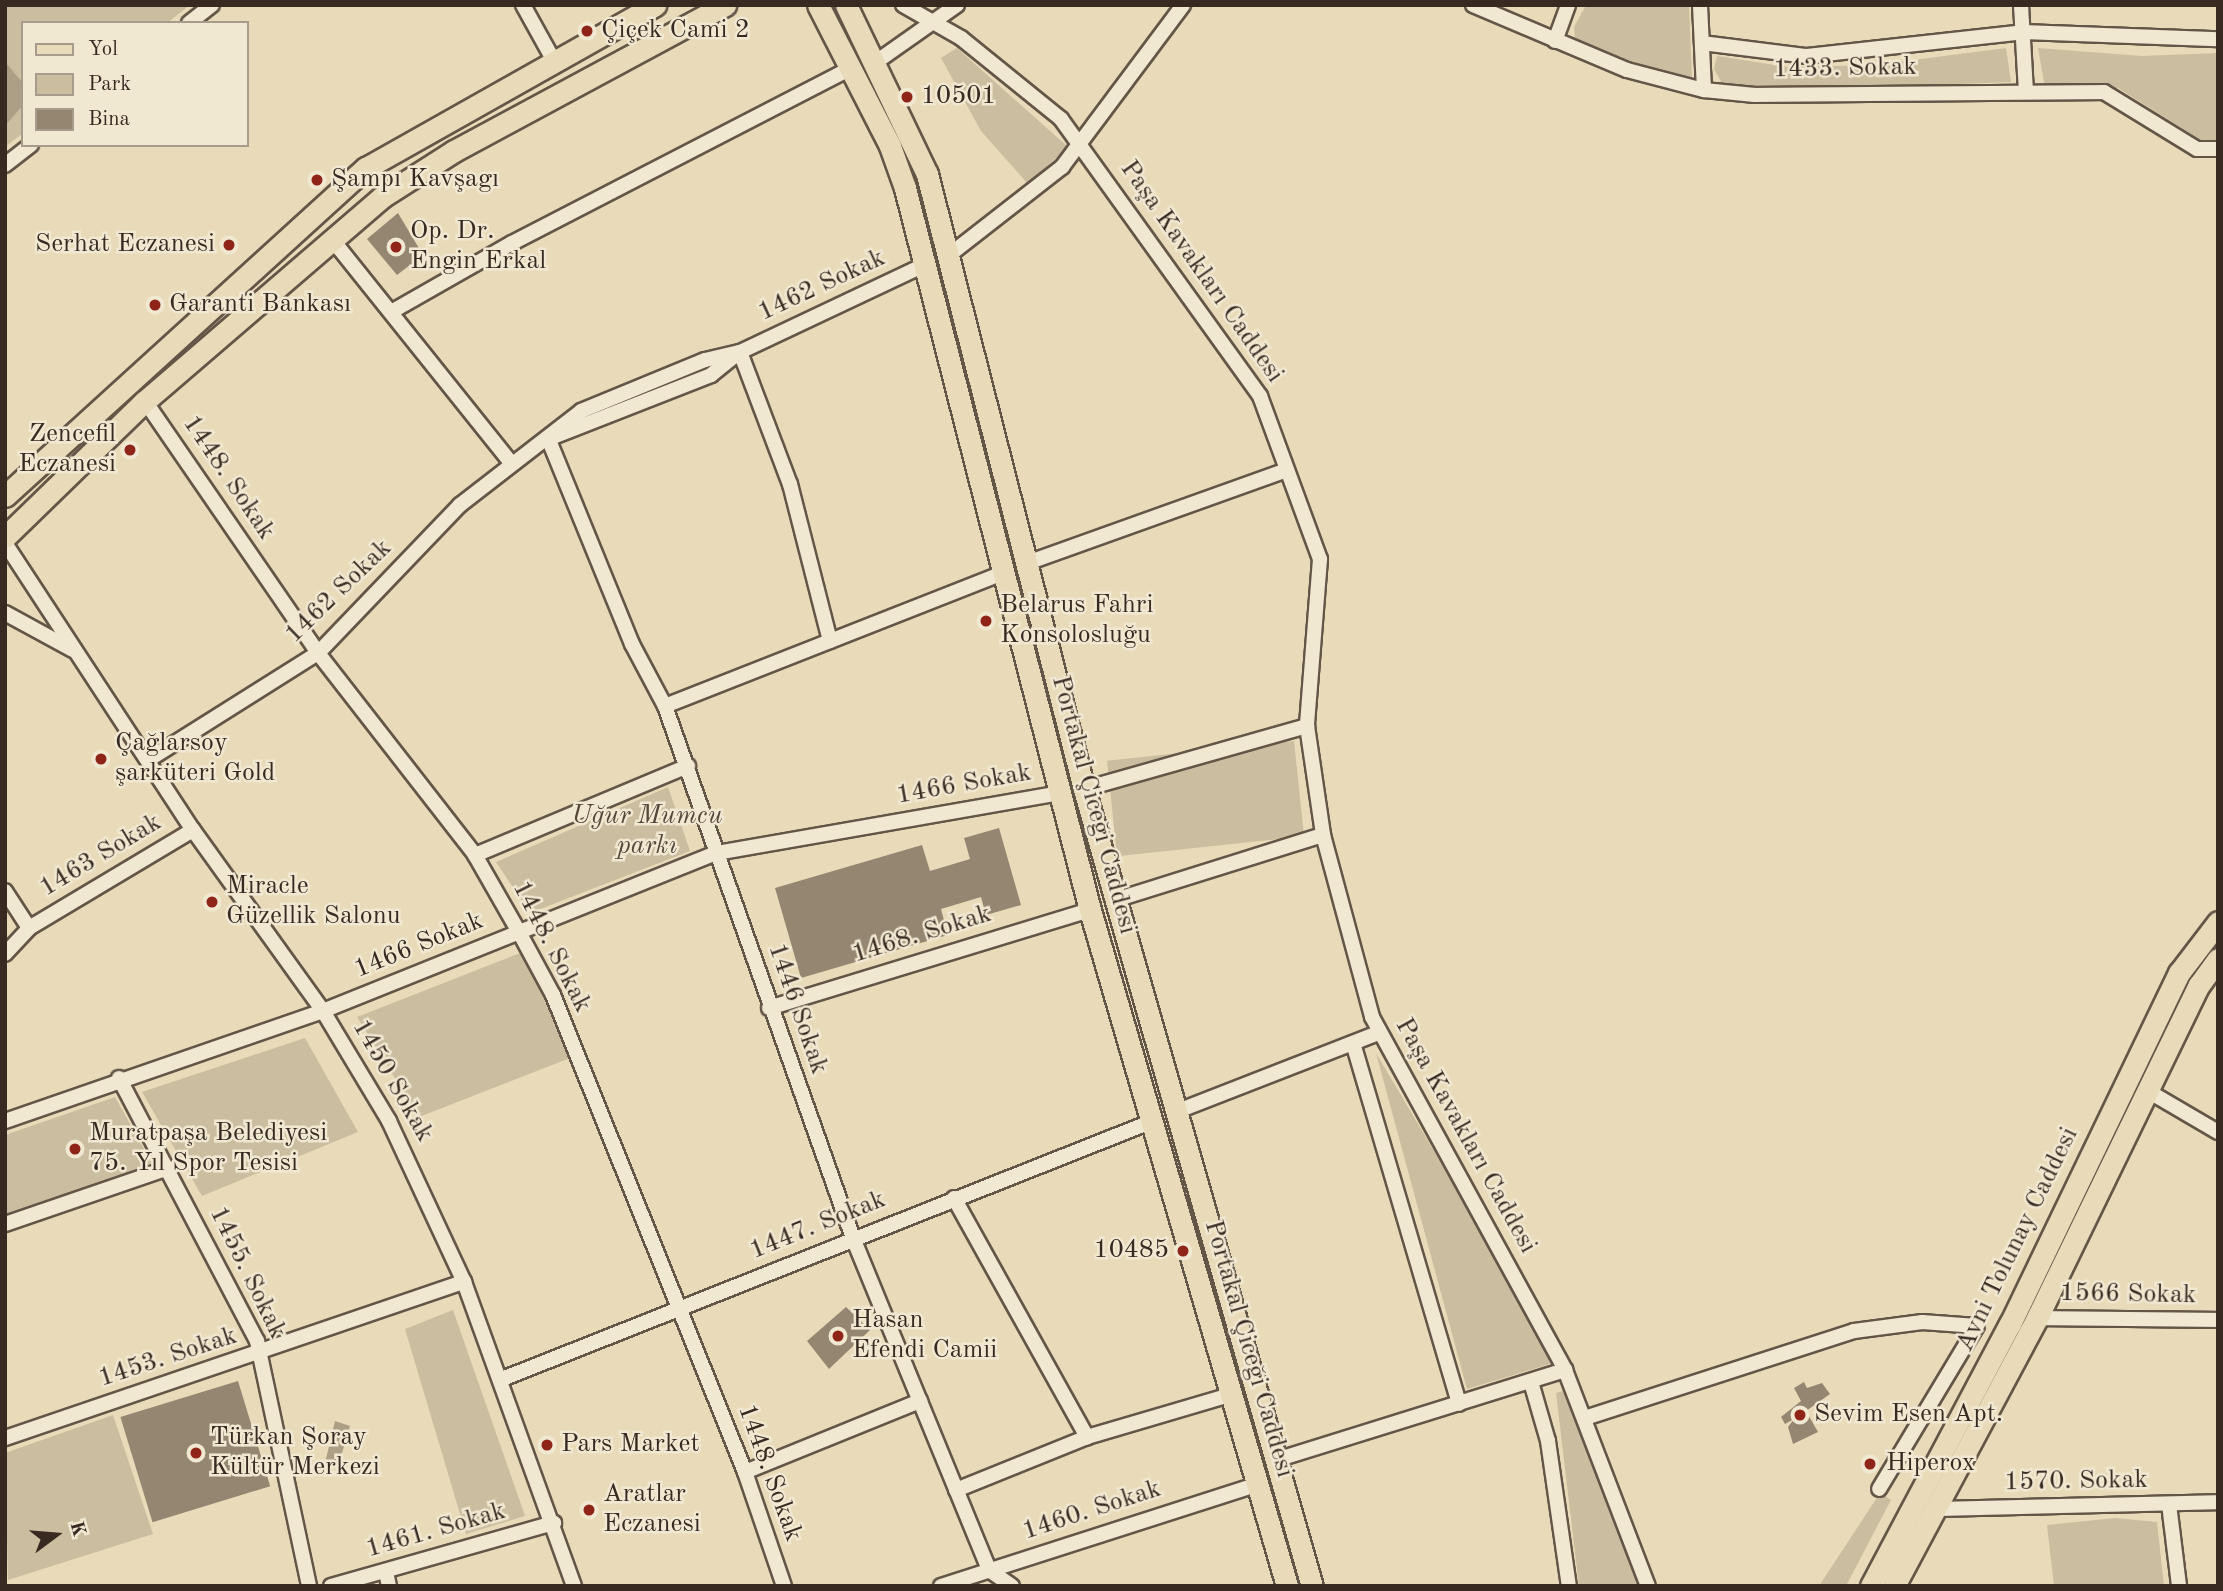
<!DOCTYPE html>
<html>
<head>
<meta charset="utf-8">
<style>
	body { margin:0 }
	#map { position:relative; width:2223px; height:1591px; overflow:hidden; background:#e9dbb9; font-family:"Old Standard TT",serif }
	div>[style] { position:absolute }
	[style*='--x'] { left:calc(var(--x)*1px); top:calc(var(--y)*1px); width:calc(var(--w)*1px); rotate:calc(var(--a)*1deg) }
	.green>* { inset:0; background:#cbbd9f; transform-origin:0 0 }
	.water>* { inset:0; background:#ad9f85 }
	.building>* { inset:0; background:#948670; transform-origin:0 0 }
	.roads { filter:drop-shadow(2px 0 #645647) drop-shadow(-2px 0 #645647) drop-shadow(0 2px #645647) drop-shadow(0 -2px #645647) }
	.minor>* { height:14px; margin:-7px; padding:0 7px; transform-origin:7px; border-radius:7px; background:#f1e8d2 }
	.primary>* { height:21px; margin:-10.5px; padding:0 10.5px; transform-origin:10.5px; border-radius:10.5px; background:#e9dbb9 }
	.dots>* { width:19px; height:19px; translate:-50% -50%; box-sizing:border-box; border:4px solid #f1e8d2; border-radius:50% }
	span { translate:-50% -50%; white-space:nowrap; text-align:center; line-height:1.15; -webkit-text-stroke:5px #f1e8d2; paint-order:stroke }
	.poi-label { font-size:26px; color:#382a21 }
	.left { translate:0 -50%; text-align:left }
	.right { translate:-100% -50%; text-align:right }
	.street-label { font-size:26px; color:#382a21 }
	.park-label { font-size:26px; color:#55473a; font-style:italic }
	.frame { position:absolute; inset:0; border:7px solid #382a21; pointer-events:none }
	.legend { position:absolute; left:21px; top:21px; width:228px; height:126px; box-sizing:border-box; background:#f1e8d2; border:2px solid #a79c8b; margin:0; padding:9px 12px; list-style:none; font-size:21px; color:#382a21 }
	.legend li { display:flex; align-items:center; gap:14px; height:35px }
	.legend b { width:35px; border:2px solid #a79c8b }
	.north { position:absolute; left:21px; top:1500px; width:70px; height:70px; -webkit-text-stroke:5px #f1e8d2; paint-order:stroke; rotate:74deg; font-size:19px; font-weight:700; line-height:28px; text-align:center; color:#382a21 }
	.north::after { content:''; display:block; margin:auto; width:24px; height:32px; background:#382a21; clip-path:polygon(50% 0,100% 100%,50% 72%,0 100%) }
</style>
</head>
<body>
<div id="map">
	<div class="green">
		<div style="clip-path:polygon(5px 5px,190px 5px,167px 23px,23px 23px,23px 133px,5px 147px)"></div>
		<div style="clip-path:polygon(1586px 5px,1689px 5px,1692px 80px,1674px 79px,1575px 38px,1574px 27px)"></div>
		<div style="clip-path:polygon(957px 48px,1068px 147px,1028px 184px,981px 131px,941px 58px)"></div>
		<div style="clip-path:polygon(2006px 48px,2011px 82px,1743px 92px,1723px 85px,1714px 69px,1717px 56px,1788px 67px,1874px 65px)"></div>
		<div style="clip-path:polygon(2038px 48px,2142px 56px,2218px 53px,2218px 144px,2201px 140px,2118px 88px,2045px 88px)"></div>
		<div style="left:1294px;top:741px;width:96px;height:188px;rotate:84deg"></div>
		<div style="clip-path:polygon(668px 787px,690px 851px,530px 913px,496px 862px)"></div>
		<div style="clip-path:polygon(523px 952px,570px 1058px,419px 1117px,357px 1017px)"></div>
		<div style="clip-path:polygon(305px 1038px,358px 1132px,202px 1196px,142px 1092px)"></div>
		<div style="clip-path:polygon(1376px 1053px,1520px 1296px,1553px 1363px,1467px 1389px)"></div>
		<div style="clip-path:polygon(115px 1097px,152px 1163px,5px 1216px,5px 1135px)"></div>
		<div style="clip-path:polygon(453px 1310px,525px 1516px,466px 1534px,405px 1329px)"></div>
		<div style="clip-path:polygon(1566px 1390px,1617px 1527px,1638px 1586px,1579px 1586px,1556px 1393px)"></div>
		<div style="clip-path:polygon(113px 1415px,153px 1534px,8px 1580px,5px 1453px)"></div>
		<div style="clip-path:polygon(1880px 1493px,1891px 1500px,1846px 1586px,1819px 1586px)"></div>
		<div style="clip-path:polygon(2115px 1518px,2157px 1522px,2164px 1586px,2054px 1586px,2047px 1525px)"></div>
	</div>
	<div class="water">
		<div style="clip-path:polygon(5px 62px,23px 83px,23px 105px,5px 126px)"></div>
		<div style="clip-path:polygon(335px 1421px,350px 1426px,338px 1467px,325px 1463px)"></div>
	</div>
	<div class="building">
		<div style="clip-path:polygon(398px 213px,423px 255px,397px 275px,367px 239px)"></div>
		<div style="clip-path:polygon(999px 828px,1021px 905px,986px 915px,981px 897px,941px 909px,948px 935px,801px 978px,775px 888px,922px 845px,930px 871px,970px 859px,964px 838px)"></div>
		<div style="clip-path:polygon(846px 1307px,870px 1330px,829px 1369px,807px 1341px)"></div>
		<div style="left:238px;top:1381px;width:110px;height:123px;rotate:73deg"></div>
		<div style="clip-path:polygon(1804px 1382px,1807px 1388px,1822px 1383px,1830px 1394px,1806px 1411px,1818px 1432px,1793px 1444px,1788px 1427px,1794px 1419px,1785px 1424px,1781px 1417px,1801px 1401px,1794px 1388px)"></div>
	</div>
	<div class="roads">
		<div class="minor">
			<div style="--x:523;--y:5;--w:64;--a:61"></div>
			<div style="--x:903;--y:5;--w:67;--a:29.6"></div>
			<div style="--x:961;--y:38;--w:129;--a:39"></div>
			<div style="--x:1061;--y:119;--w:341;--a:54.3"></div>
			<div style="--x:1260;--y:396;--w:174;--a:69.8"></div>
			<div style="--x:1320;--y:559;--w:168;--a:94.5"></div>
			<div style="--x:1307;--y:726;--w:110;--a:81.6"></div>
			<div style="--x:1323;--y:835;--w:188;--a:74.9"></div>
			<div style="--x:1372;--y:1017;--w:402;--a:61.3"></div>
			<div style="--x:1565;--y:1370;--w:231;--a:69"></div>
			<div style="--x:1473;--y:5;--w:167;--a:22.9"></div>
			<div style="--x:1627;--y:70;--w:80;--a:14.6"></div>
			<div style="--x:1704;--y:90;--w:51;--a:5.6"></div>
			<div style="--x:1755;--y:95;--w:349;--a:-0.5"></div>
			<div style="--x:2104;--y:92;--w:109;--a:31.5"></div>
			<div style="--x:2197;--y:149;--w:21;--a:0"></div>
			<div style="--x:1700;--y:5;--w:85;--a:87.3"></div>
			<div style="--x:2021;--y:5;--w:87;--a:86.7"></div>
			<div style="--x:189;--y:23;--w:29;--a:-38"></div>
			<div style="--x:1555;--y:41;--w:38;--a:-70"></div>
			<div style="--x:1702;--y:43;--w:106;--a:7.1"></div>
			<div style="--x:1807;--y:56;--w:217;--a:-6.3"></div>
			<div style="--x:2023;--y:32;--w:195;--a:2.1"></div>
			<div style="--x:876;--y:62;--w:99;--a:-35.1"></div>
			<div style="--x:5;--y:165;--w:33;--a:-38"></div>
			<div style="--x:331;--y:238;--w:288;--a:51.3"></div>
			<div style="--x:948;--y:256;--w:145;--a:-38"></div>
			<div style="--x:1062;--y:167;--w:202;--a:-53.2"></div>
			<div style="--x:391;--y:312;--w:139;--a:-29.7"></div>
			<div style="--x:512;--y:243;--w:379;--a:-27.3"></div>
			<div style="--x:740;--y:352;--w:141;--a:69.3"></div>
			<div style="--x:790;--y:484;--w:162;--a:75.7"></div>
			<div style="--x:145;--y:401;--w:306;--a:55.5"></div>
			<div style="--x:318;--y:653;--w:256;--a:52.1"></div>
			<div style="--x:475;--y:855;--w:89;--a:60.3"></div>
			<div style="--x:519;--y:932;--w:72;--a:61.6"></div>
			<div style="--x:553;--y:995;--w:514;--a:68.07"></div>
			<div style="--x:745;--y:1472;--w:120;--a:71.1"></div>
			<div style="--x:553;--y:437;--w:170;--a:-21.4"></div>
			<div style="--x:711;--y:375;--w:33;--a:-39"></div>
			<div style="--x:548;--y:438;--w:222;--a:67.8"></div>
			<div style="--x:632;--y:644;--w:70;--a:62"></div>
			<div style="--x:665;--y:706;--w:564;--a:70.54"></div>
			<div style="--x:853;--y:1238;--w:359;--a:67.7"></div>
			<div style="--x:989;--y:1570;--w:28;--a:35"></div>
			<div style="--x:5;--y:543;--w:343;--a:56.8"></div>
			<div style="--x:193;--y:830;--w:223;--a:54.3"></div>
			<div style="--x:323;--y:1011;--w:128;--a:59"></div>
			<div style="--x:389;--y:1121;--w:178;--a:65"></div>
			<div style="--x:464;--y:1282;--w:323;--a:70.1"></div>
			<div style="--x:1027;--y:563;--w:276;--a:-19.7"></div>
			<div style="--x:5;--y:613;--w:77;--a:28.6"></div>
			<div style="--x:665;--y:706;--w:363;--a:-21.5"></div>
			<div style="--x:148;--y:760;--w:201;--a:-32.2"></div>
			<div style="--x:318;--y:653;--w:205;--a:-46.2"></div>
			<div style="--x:460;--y:505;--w:153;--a:-37.8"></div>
			<div style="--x:581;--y:411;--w:134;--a:-22.4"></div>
			<div style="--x:705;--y:360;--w:36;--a:-13"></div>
			<div style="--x:740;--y:352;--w:204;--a:-25.3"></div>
			<div style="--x:1084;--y:789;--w:232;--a:-15.8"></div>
			<div style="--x:475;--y:855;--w:231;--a:-22.7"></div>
			<div style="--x:5;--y:891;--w:44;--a:57"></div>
			<div style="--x:1115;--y:900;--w:218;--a:-17.4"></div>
			<div style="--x:5;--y:954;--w:35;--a:-47"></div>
			<div style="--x:29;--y:928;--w:191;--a:-30.9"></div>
			<div style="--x:769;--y:1008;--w:336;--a:-17"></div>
			<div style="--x:1353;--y:1043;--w:376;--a:73.6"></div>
			<div style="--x:119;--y:1078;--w:297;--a:62.3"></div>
			<div style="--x:257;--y:1341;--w:250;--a:78"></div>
			<div style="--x:2148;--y:1091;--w:81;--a:30.4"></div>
			<div style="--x:1178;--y:1111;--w:215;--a:-21.3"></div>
			<div style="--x:5;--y:1121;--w:336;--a:-19.1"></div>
			<div style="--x:323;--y:1011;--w:424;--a:-21.9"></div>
			<div style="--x:717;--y:853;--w:348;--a:-9.9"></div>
			<div style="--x:954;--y:1198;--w:274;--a:60.9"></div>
			<div style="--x:5;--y:1224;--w:173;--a:-18.9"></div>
			<div style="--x:2037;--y:1318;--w:181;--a:0.6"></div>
			<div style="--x:502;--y:1379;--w:700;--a:-21.62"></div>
			<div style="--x:1531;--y:1382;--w:61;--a:73.9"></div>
			<div style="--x:1548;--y:1441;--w:147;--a:81.8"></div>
			<div style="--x:1588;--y:1417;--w:280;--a:-17.9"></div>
			<div style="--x:1854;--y:1331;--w:69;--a:-7.5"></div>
			<div style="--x:1922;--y:1322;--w:55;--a:4.2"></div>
			<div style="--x:1977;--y:1326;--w:190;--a:121"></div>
			<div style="--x:5;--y:1438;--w:485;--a:-18.8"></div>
			<div style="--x:1279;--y:1459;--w:300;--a:-17.3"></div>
			<div style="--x:745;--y:1472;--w:189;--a:-22.1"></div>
			<div style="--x:956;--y:1490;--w:141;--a:-22"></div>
			<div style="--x:1087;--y:1437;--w:152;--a:-16.4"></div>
			<div style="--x:2169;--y:1504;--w:83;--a:83"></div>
			<div style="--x:1935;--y:1509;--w:283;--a:-1.4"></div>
			<div style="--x:386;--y:1572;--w:14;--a:78"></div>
			<div style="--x:331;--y:1586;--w:232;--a:-15.8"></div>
			<div style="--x:941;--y:1586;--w:334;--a:-17.8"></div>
		</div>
		<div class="primary">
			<div style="--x:818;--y:5;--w:158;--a:62.9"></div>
			<div style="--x:890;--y:146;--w:45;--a:70.3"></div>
			<div style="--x:905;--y:188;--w:745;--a:75.63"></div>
			<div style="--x:1090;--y:910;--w:704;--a:73.75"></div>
			<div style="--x:846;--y:5;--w:187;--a:64.4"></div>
			<div style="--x:927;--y:174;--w:635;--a:75.68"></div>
			<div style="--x:1084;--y:789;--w:829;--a:74.04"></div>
			<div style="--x:5;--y:496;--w:488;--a:-42.3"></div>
			<div style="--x:366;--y:168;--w:332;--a:-29.4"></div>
			<div style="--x:5;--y:537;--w:195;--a:-44.2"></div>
			<div style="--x:145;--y:401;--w:313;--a:-40.7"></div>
			<div style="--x:382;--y:197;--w:85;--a:-32.6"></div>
			<div style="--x:454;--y:151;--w:308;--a:-28.3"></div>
			<div style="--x:1871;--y:1586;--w:297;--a:-62.1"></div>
			<div style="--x:2010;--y:1324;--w:390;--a:-64.3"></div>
			<div style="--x:2179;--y:973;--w:64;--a:-52.6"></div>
			<div style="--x:1894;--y:1586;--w:304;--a:-61.9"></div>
			<div style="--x:2037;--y:1318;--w:370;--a:-64.1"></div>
			<div style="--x:2199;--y:985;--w:32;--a:-54"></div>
		</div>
	</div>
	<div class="dots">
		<div style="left:587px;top:31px;background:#8f2418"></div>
		<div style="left:907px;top:97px;background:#8f2418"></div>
		<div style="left:317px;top:180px;background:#8f2418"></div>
		<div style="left:229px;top:245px;background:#8f2418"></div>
		<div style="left:396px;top:247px;background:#8f2418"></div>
		<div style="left:155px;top:305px;background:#8f2418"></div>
		<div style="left:130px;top:450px;background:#8f2418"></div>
		<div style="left:986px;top:621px;background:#8f2418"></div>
		<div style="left:101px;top:759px;background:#8f2418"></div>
		<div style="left:212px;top:902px;background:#8f2418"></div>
		<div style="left:75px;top:1149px;background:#8f2418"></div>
		<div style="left:1183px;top:1251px;background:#8f2418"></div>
		<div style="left:838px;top:1336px;background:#8f2418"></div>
		<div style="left:1800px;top:1415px;background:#8f2418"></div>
		<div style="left:547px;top:1445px;background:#8f2418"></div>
		<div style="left:196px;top:1453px;background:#8f2418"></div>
		<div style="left:1870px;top:1464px;background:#8f2418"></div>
		<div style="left:589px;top:1510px;background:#8f2418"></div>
	</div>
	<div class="poi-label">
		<span class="left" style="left:601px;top:31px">Çiçek Cami 2</span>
		<span class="left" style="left:921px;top:97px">10501</span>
		<span class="left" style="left:331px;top:180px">Şampı Kavşagı</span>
		<span class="left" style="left:410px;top:247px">Op. Dr.<br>Engin Erkal</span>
		<span class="right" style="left:215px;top:245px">Serhat Eczanesi</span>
		<span class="left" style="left:169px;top:305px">Garanti Bankası</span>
		<span class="right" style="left:116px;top:450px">Zencefil<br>Eczanesi</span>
		<span class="left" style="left:1000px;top:621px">Belarus Fahri<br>Konsolosluğu</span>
		<span class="left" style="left:115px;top:759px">Çağlarsoy<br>şarküteri Gold</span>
		<span class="left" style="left:226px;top:902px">Miracle<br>Güzellik Salonu</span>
		<span class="left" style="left:89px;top:1149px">Muratpaşa Belediyesi<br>75. Yıl Spor Tesisi</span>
		<span class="right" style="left:1169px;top:1251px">10485</span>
		<span class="left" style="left:852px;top:1336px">Hasan<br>Efendi Camii</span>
		<span class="left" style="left:1814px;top:1415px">Sevim Esen Apt.</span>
		<span class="left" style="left:210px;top:1453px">Türkan Şoray<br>Kültür Merkezi</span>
		<span class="left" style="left:561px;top:1445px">Pars Market</span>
		<span class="left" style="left:1886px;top:1464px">Hiperox</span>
		<span class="left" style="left:603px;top:1510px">Aratlar<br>Eczanesi</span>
	</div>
	<div class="street-label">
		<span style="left:1845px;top:69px;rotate:-1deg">1433. Sokak</span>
		<span style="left:1201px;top:272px;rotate:55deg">Paşa Kavakları Caddesi</span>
		<span style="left:822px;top:286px;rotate:-25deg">1462 Sokak</span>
		<span style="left:228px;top:478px;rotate:56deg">1448. Sokak</span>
		<span style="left:339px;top:592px;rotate:-44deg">1462 Sokak</span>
		<span style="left:964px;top:785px;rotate:-10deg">1466 Sokak</span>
		<span style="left:1093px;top:805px;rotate:75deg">Portakal Çiceği Caddesi</span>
		<span style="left:101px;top:856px;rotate:-31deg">1463 Sokak</span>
		<span style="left:922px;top:935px;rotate:-17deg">1468. Sokak</span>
		<span style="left:419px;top:946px;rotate:-22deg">1466 Sokak</span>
		<span style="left:551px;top:947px;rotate:63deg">1448. Sokak</span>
		<span style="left:797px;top:1009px;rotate:71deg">1446 Sokak</span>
		<span style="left:392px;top:1081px;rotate:60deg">1450 Sokak</span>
		<span style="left:1465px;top:1136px;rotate:61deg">Paşa Kavakları Caddesi</span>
		<span style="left:818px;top:1226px;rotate:-22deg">1447. Sokak</span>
		<span style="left:2018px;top:1240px;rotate:-64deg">Avni Tolunay Caddesi</span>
		<span style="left:247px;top:1273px;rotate:64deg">1455. Sokak</span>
		<span style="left:2128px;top:1295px;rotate:1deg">1566 Sokak</span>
		<span style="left:1248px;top:1349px;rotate:74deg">Portakal Çiceği Caddesi</span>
		<span style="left:168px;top:1358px;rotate:-18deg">1453. Sokak</span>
		<span style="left:769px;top:1473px;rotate:70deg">1448. Sokak</span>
		<span style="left:2076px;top:1482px;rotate:-1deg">1570. Sokak</span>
		<span style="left:1092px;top:1511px;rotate:-18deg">1460. Sokak</span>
		<span style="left:436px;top:1531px;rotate:-16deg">1461. Sokak</span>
	</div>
	<div class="park-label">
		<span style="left:647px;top:832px">Uğur Mumcu<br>parkı</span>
	</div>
	<div class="frame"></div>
	<ul class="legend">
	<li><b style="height:9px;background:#e9dbb9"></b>Yol</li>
	<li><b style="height:19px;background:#cbbd9f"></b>Park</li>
	<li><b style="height:19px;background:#948670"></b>Bina</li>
	</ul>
	<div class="north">K</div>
</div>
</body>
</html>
